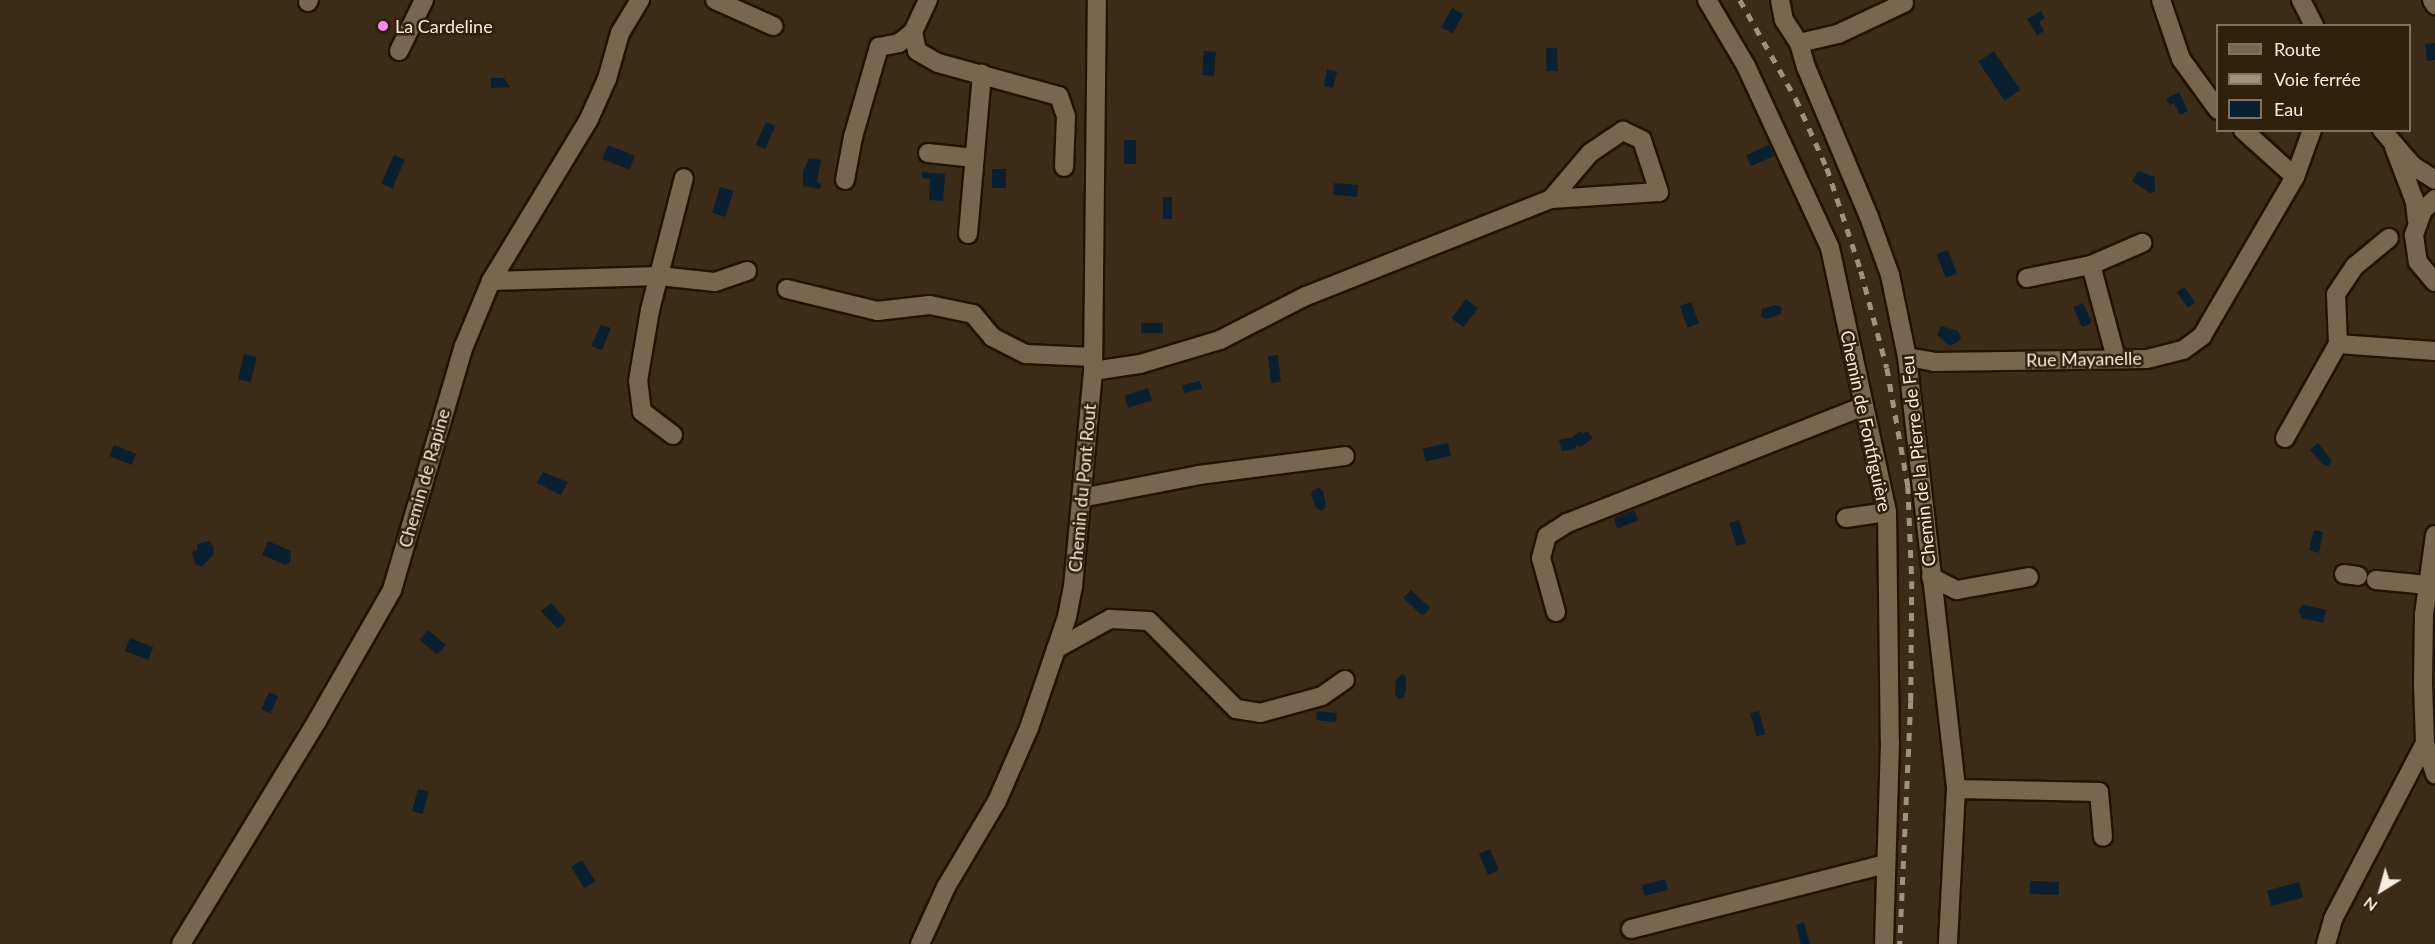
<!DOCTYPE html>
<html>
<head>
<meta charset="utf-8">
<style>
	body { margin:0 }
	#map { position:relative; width:2435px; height:944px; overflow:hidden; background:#3c2b16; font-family:Lato,sans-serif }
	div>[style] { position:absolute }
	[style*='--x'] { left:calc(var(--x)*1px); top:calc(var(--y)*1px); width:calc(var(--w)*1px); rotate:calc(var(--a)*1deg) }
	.water>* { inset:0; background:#08202f; transform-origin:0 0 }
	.roads { filter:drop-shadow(2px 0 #221301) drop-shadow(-2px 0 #221301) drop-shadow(0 2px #221301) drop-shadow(0 -2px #221301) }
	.street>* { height:18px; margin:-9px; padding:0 9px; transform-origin:9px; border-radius:9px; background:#79664f }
	.secondary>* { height:18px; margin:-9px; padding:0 9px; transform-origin:9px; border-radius:9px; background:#79664f }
	.rail>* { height:4.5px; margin-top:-2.25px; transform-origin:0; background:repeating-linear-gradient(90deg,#9f9281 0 8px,transparent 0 16px) }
	.dots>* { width:16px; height:16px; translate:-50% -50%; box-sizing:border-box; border:3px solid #31210c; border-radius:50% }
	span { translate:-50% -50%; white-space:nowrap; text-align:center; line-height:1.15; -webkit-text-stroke:5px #31210c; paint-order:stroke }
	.poi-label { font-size:18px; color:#f7ecdf }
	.left { translate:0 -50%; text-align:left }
	.street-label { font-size:18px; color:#f7ecdf }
	.legend { position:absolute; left:2216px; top:24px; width:195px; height:108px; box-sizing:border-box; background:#31210c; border:2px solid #807260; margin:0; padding:8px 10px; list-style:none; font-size:18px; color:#f7ecdf }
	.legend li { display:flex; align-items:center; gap:12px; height:30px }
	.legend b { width:30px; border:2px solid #807260 }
	.north { position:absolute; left:2351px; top:860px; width:60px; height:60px; -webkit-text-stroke:4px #31210c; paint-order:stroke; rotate:217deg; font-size:16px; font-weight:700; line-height:24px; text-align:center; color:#f7ecdf }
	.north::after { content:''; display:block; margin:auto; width:21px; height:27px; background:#f7ecdf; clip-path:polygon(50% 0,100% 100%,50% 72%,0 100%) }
</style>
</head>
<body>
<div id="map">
	<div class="water">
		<div style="left:1452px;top:8px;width:13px;height:22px;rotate:29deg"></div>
		<div style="clip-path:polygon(2041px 11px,2045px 18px,2039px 22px,2044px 31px,2037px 35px,2027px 19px)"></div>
		<div style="clip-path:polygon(2435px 43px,2435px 60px,2427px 61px,2425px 44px)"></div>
		<div style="left:1557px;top:48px;width:23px;height:11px;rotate:88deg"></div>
		<div style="left:1204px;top:51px;width:12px;height:24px;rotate:5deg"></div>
		<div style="left:1994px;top:51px;width:47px;height:19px;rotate:56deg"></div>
		<div style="clip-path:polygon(1327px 69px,1337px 72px,1333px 88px,1324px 86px)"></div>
		<div style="clip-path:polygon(491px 78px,504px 78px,510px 87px,491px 88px)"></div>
		<div style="clip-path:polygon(2179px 92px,2188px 111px,2180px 115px,2174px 103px,2170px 105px,2166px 99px)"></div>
		<div style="left:766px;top:122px;width:10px;height:25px;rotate:24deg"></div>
		<div style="left:1124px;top:140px;width:12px;height:24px"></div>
		<div style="left:608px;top:145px;width:29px;height:15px;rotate:22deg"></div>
		<div style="left:1769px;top:145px;width:12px;height:25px;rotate:66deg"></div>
		<div style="left:394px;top:155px;width:12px;height:31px;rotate:24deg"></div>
		<div style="clip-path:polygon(809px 158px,821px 160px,817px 182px,821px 184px,820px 189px,803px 186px,803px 172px)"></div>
		<div style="left:992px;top:169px;width:14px;height:19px"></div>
		<div style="clip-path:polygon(2138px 171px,2155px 177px,2155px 192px,2150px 193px,2132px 181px)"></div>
		<div style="clip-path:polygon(922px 172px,945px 174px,943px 201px,929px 200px,930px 179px,922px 178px)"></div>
		<div style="left:1358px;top:185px;width:12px;height:24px;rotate:95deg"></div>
		<div style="left:720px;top:187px;width:14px;height:27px;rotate:17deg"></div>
		<div style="left:1163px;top:197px;width:9px;height:22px"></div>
		<div style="left:1948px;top:250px;width:25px;height:12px;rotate:69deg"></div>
		<div style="left:2184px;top:287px;width:19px;height:9px;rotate:54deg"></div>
		<div style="left:1466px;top:299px;width:15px;height:24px;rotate:37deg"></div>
		<div style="left:1691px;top:302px;width:23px;height:12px;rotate:70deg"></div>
		<div style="clip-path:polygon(2083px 303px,2091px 320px,2090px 324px,2082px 327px,2073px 307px)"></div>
		<div style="clip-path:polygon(1776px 305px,1782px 308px,1781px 314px,1766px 319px,1761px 317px,1762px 309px)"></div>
		<div style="left:1163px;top:323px;width:10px;height:22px;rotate:90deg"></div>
		<div style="clip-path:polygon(601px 325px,611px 328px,602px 350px,591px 346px)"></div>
		<div style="clip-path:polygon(1941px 326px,1958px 331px,1961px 337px,1959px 341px,1950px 346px,1937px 335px)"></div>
		<div style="left:244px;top:354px;width:13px;height:26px;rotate:13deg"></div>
		<div style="left:1278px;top:355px;width:27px;height:10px;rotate:84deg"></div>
		<div style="left:1200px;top:381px;width:8px;height:18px;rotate:76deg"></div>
		<div style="left:1148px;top:388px;width:13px;height:25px;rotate:72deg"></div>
		<div style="clip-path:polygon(1580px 431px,1583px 434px,1587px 431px,1593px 438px,1581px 447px,1577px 445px,1575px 449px,1562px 451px,1559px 440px,1573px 437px)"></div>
		<div style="left:1448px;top:443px;width:13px;height:26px;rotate:77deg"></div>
		<div style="clip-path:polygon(2318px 443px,2332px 461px,2328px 466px,2322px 464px,2310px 450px)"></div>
		<div style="left:114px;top:445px;width:24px;height:12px;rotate:22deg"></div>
		<div style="clip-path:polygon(543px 472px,568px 482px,561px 495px,537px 483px)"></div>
		<div style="clip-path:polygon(1319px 488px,1323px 491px,1326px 506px,1322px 511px,1316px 508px,1311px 494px,1313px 490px)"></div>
		<div style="left:1634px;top:510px;width:11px;height:22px;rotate:68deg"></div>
		<div style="left:1739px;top:520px;width:24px;height:10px;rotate:73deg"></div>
		<div style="clip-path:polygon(2314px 530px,2323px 532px,2319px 553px,2309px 550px)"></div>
		<div style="clip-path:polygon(209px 541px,214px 547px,213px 555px,202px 567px,195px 564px,192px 552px,197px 550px,197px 544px)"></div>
		<div style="clip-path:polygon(268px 541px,291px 551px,290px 562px,286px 565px,262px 555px)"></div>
		<div style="left:1411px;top:590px;width:26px;height:11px;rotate:43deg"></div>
		<div style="clip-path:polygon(551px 603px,566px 620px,558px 629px,541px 611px)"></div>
		<div style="clip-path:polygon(2304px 605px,2326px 610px,2323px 623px,2302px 618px,2298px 610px)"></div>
		<div style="left:428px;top:630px;width:23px;height:13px;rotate:40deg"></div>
		<div style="left:130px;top:638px;width:25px;height:14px;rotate:21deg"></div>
		<div style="clip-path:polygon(1402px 674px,1406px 677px,1406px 691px,1404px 697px,1399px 699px,1395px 695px,1396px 680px)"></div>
		<div style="left:269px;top:692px;width:10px;height:19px;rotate:24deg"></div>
		<div style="left:1317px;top:711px;width:20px;height:9px;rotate:6deg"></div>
		<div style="left:1759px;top:711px;width:24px;height:9px;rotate:75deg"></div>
		<div style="left:418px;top:789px;width:11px;height:23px;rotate:15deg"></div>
		<div style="left:1490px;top:849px;width:23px;height:12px;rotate:67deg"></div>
		<div style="left:582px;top:860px;width:25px;height:13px;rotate:58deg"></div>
		<div style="left:1665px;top:879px;width:11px;height:24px;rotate:75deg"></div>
		<div style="left:2030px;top:881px;width:29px;height:13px;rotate:2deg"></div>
		<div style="left:2299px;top:882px;width:16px;height:33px;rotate:75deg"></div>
		<div style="clip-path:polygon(1804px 922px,1810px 944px,1801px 944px,1796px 925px)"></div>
	</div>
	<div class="roads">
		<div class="street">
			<div style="--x:715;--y:0;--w:64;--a:24.1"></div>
			<div style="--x:1707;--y:0;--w:77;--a:59.4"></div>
			<div style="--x:1746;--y:66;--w:200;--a:65.2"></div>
			<div style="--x:1830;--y:248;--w:270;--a:77.8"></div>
			<div style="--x:1887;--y:512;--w:230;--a:89.3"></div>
			<div style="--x:1890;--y:742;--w:202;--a:91.7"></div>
			<div style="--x:1780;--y:0;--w:20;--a:79"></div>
			<div style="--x:1784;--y:20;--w:27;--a:57"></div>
			<div style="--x:1799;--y:43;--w:25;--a:74"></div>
			<div style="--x:1806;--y:67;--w:163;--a:67.2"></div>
			<div style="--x:1869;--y:217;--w:62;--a:70.1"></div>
			<div style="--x:1890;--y:275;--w:84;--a:78.3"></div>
			<div style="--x:1907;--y:357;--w:435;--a:83.5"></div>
			<div style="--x:1956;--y:789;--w:155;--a:93"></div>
			<div style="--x:2161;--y:0;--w:62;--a:71.3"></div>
			<div style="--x:2181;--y:59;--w:63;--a:54"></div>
			<div style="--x:2432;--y:0;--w:6;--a:59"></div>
			<div style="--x:308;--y:2;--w:2;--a:-63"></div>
			<div style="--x:913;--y:32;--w:19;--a:78"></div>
			<div style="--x:917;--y:51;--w:24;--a:30"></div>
			<div style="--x:938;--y:63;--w:125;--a:15.3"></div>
			<div style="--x:1059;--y:96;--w:21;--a:71"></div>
			<div style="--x:1066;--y:116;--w:51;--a:92.2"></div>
			<div style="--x:1799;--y:43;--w:40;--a:-13"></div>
			<div style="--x:1838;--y:34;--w:73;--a:-25.2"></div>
			<div style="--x:399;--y:51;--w:57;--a:-63.9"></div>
			<div style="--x:2243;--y:130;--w:70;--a:42.1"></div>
			<div style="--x:928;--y:153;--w:47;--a:6.1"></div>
			<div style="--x:845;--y:180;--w:44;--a:-79.5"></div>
			<div style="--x:853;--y:137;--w:94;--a:-73.9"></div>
			<div style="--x:879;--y:47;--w:20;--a:-11"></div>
			<div style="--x:899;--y:43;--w:18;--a:-38"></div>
			<div style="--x:913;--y:32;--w:35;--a:-65"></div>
			<div style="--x:968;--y:234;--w:161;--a:-85"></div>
			<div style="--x:2091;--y:265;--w:96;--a:75"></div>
			<div style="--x:2027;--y:278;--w:65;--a:-11.5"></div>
			<div style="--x:2091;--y:265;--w:56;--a:-23.3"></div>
			<div style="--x:491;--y:281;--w:168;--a:-1.7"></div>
			<div style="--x:659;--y:276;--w:56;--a:6.1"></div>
			<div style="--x:715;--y:282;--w:34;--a:-19"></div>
			<div style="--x:787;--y:289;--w:93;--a:13.7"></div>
			<div style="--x:877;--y:311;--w:53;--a:-6.5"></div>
			<div style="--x:930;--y:305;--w:44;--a:11.8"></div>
			<div style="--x:973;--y:314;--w:30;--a:50"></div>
			<div style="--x:992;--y:337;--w:38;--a:27"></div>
			<div style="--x:1026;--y:354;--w:67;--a:2.6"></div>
			<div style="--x:2338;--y:344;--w:97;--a:4.1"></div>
			<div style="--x:1907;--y:357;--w:27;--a:10"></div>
			<div style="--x:1934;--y:362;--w:213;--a:-0.8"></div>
			<div style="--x:2147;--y:359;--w:37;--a:-14"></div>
			<div style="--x:2183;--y:350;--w:24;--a:-36"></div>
			<div style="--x:2202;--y:336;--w:184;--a:-59.7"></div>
			<div style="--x:2295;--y:177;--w:50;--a:-70.1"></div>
			<div style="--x:1093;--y:371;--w:48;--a:-8.5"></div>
			<div style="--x:1140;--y:364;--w:84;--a:-16.7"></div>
			<div style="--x:1220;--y:340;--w:97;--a:-27.1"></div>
			<div style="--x:1306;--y:296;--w:264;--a:-21.6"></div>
			<div style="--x:1551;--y:199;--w:60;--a:-49.7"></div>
			<div style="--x:1590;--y:153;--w:40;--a:-34"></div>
			<div style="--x:1623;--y:131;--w:21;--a:25"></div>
			<div style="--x:1642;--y:140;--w:55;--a:71.9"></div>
			<div style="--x:1659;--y:192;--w:108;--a:176.3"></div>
			<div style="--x:673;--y:435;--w:39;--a:-143"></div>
			<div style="--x:642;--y:412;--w:31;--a:-97"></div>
			<div style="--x:638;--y:381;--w:72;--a:-80.4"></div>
			<div style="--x:650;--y:310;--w:136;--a:-75.6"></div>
			<div style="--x:2285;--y:438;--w:108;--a:-60.6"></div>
			<div style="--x:2338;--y:344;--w:50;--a:-92.3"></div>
			<div style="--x:2336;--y:294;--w:34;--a:-56"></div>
			<div style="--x:2355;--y:266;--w:44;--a:-39.5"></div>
			<div style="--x:1081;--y:498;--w:120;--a:-11"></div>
			<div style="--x:1199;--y:475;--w:147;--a:-7.4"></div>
			<div style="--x:1846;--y:518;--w:41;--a:-8.3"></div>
			<div style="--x:2435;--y:535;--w:80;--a:97.9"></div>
			<div style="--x:2424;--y:614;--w:69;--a:90.8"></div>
			<div style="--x:2423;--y:683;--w:60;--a:88.1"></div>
			<div style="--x:2425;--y:743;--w:33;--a:72"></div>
			<div style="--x:2344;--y:574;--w:14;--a:8"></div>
			<div style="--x:1931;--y:577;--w:29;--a:27"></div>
			<div style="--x:1957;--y:590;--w:73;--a:-10.2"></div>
			<div style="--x:2376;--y:580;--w:52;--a:5.5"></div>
			<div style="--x:1556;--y:612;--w:56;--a:-105.5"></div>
			<div style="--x:1541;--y:558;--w:23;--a:-75"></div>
			<div style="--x:1547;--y:536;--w:24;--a:-33"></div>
			<div style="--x:1567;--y:523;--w:319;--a:-21.5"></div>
			<div style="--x:1056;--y:649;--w:62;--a:-29.1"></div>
			<div style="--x:1110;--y:619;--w:39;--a:3"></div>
			<div style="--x:1149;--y:621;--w:124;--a:45.3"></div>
			<div style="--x:1236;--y:709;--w:24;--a:9"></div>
			<div style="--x:1260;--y:713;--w:64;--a:-15.3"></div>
			<div style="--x:1322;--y:696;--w:28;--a:-35"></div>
			<div style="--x:1956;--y:789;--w:143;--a:1.2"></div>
			<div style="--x:2099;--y:792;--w:45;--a:84.9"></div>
			<div style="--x:1631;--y:929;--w:263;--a:-14.3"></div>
			<div style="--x:181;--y:944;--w:261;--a:-58.6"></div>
			<div style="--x:317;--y:721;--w:151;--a:-60.2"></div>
			<div style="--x:392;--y:590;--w:254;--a:-73.6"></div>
			<div style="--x:464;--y:346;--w:70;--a:-67.4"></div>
			<div style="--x:491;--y:281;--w:189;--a:-58.8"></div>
			<div style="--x:589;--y:119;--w:44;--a:-65.8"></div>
			<div style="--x:607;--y:79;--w:48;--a:-74.2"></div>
			<div style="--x:620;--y:33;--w:39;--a:-59"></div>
			<div style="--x:920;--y:944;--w:63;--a:-65.5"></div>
			<div style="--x:946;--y:887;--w:100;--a:-59.3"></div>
			<div style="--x:997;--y:801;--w:80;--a:-66.3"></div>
			<div style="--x:1029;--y:728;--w:117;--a:-71.1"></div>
			<div style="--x:1067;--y:617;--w:31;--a:-79"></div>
			<div style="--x:1073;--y:587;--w:217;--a:-84.7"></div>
			<div style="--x:1093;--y:371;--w:371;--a:-89.4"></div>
			<div style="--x:2326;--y:944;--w:26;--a:-74"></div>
			<div style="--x:2333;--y:919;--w:199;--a:-62.4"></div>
		</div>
		<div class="secondary">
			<div style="--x:2301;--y:0;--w:29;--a:63"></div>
			<div style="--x:2382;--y:130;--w:48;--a:49.3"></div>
			<div style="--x:2413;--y:166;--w:26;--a:32"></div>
			<div style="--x:2394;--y:147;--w:59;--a:69.1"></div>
			<div style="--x:2415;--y:202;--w:19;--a:84"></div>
			<div style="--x:2435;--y:199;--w:16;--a:137"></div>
			<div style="--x:2423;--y:210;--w:27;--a:110"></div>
			<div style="--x:2414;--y:235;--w:27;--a:82"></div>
			<div style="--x:2418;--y:262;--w:26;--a:50"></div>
		</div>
	</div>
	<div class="rail">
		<div style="--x:1740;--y:0;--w:114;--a:60.5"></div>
		<div style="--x:1796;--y:99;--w:76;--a:65.8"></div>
		<div style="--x:1827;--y:168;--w:108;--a:71.7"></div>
		<div style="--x:1861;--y:271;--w:100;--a:75"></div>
		<div style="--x:1887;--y:368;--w:120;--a:79.9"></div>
		<div style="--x:1908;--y:486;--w:95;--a:87.6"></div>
		<div style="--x:1912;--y:581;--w:120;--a:90.5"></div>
		<div style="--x:1911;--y:701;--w:243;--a:92.6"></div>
	</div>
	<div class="dots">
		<div style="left:383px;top:26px;background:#f489f0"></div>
	</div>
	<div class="poi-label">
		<span class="left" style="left:395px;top:26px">La Cardeline</span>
	</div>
	<div class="street-label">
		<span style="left:2084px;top:359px;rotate:-1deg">Rue Mayanelle</span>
		<span style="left:1866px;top:421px;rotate:78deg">Chemin de Fontfiguière</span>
		<span style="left:1918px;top:461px;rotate:-96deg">Chemin de la Pierre de Feu</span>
		<span style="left:424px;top:478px;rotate:-74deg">Chemin de Rapine</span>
		<span style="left:1082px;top:488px;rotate:-85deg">Chemin du Pont Rout</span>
	</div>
	<ul class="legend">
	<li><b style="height:8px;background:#79664f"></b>Route</li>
	<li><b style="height:8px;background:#9f9281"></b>Voie ferrée</li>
	<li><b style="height:16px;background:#08202f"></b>Eau</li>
	</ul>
	<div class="north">N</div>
</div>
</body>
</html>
